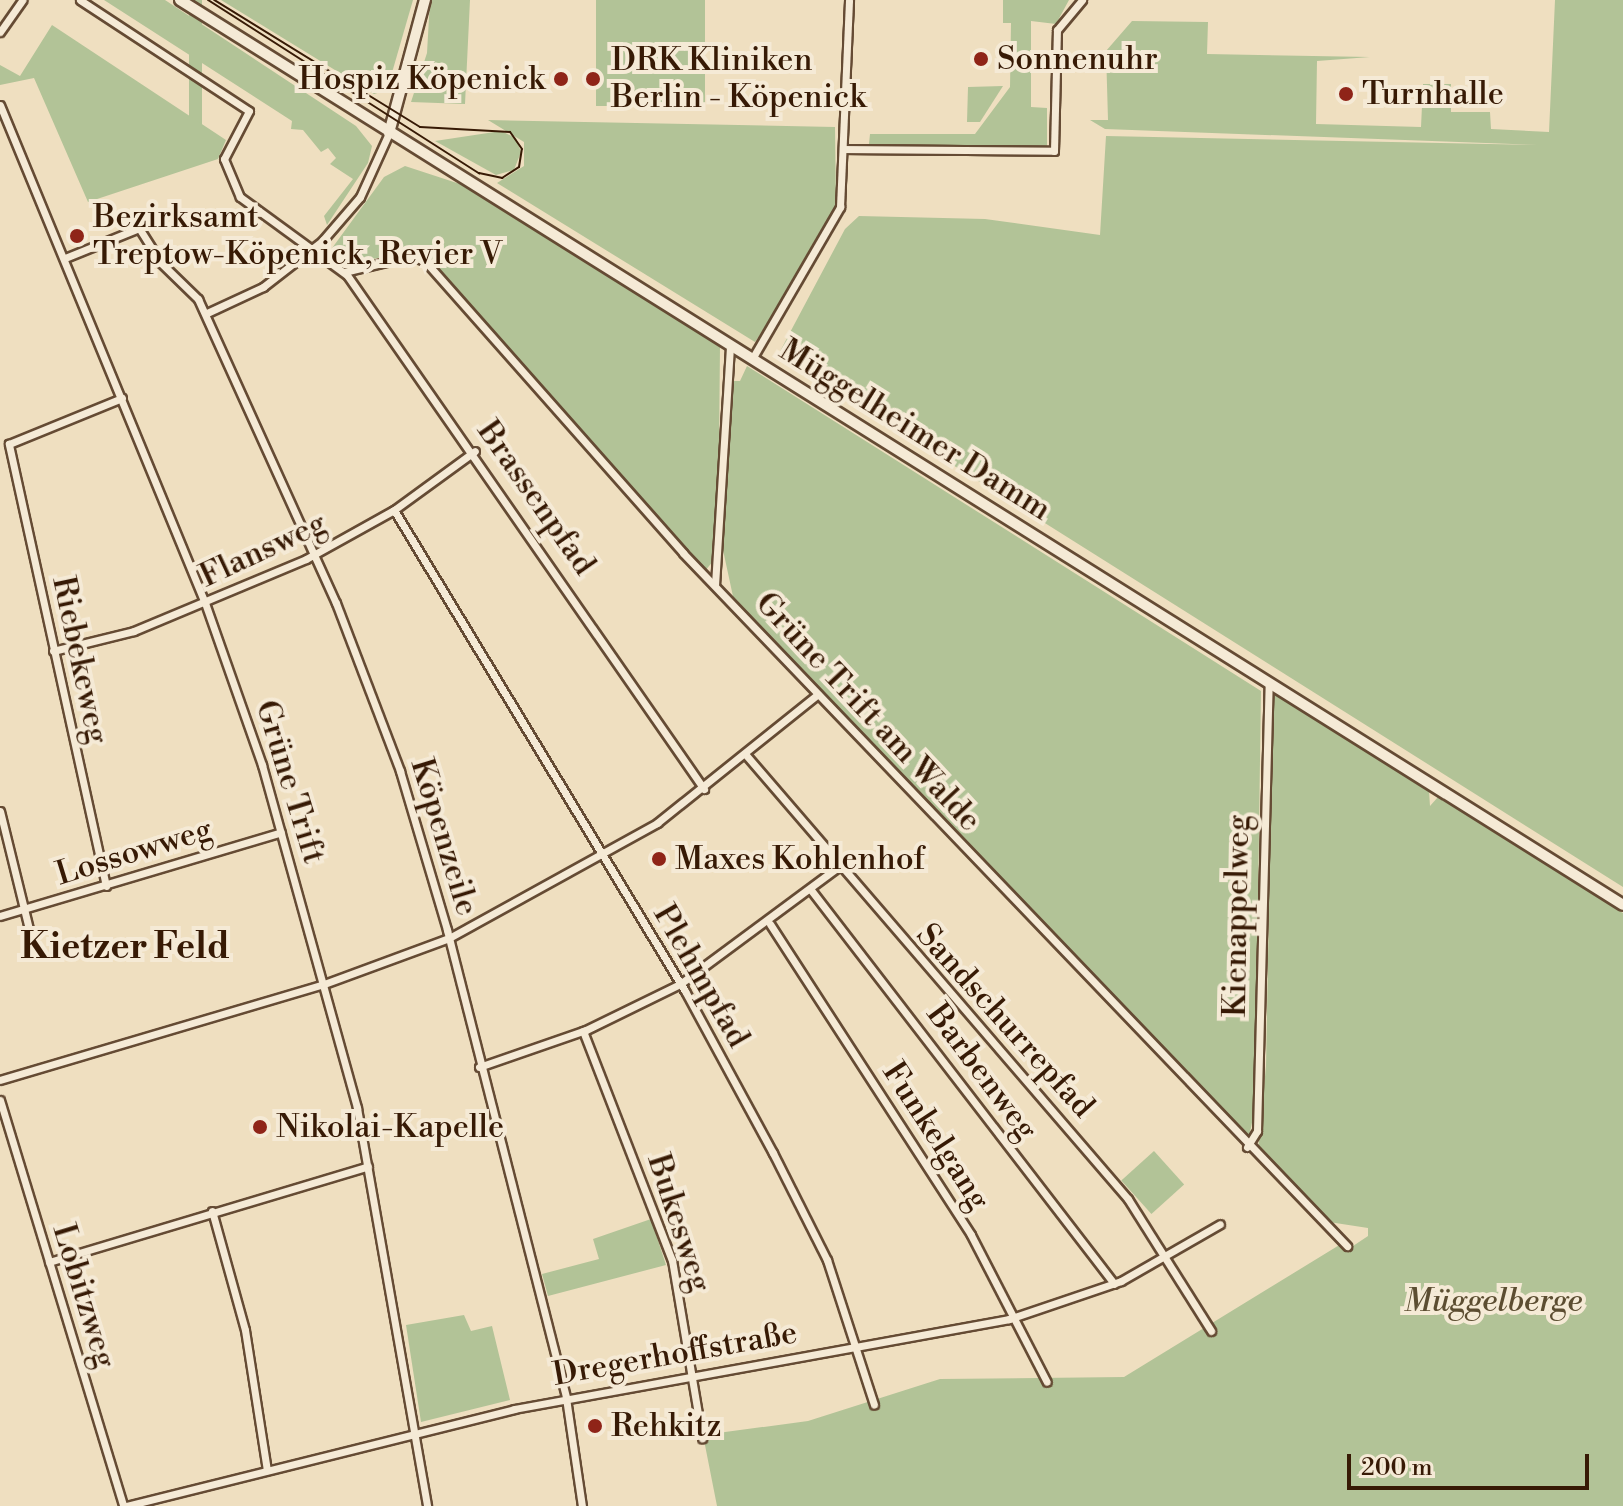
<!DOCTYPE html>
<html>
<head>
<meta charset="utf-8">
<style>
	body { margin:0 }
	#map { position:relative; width:1623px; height:1506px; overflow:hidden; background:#efdfc0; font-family:"Libre Bodoni",serif }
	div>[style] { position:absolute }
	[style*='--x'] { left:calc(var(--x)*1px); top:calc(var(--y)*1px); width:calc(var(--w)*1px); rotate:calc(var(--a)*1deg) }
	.green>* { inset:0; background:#b2c397; transform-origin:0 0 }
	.roads { filter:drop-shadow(2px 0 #654b34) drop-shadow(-2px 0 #654b34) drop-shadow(0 2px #654b34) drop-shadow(0 -2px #654b34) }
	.street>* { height:7px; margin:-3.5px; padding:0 3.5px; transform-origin:3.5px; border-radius:3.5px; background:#f5ead6 }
	.secondary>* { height:10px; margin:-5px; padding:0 5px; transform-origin:5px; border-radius:5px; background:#f5ead6 }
	.tram>* { height:2px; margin:-1px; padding:0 1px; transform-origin:1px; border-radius:1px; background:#371a05 }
	.dots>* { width:22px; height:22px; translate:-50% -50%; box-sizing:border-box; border:4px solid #f5ead6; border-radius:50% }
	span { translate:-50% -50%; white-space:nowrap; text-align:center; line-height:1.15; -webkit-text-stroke:8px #f5ead6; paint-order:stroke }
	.poi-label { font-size:32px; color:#371a05 }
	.left { translate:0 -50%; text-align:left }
	.right { translate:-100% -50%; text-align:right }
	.street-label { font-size:32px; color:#371a05 }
	.park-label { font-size:32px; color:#5c4d31; font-style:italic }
	.quarter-label { font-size:36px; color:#371a05; font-weight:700 }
	.scale { position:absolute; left:1347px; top:1454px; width:242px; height:36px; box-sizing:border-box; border:4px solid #371a05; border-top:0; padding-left:10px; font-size:24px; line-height:28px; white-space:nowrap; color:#371a05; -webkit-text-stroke:6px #f5ead6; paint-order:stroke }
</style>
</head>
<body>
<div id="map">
	<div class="green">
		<div style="clip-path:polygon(104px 0,165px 0,356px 126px,372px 146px,368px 163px,327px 225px,324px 216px,353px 179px,330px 164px,336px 158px,328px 148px,321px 152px,303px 130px,291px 129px,292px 121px)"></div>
		<div style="left:189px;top:0;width:13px;height:150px"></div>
		<div style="clip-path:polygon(221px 0,413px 0,387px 90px,374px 94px)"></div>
		<div style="clip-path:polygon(430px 0,470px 0,465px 104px,411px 102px,427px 53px)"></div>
		<div style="left:596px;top:0;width:109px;height:106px"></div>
		<div style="clip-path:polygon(1003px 0,1069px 0,1056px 24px,1031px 21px,1031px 107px,1047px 108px,1047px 149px,869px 144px,870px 134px,975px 134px,1010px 87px,1011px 23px,1003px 23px)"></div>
		<div style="clip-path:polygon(1555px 0,1623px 0,1623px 887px,778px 355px,845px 229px,859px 216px,985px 219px,1100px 235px,1106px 136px,1538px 145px,1105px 129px,1090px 120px,1108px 120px,1106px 51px,1132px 21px,1208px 22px,1207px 54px,1370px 57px,1317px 61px,1316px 124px,1421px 127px,1423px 84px,1451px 84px,1451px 112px,1490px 112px,1491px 129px,1549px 132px)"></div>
		<div style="clip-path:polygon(52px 25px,226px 140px,218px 159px,88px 202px,34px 78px,0 85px,0 65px,20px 76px)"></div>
		<div style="clip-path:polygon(1003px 86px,980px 122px,967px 122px,968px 87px)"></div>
		<div style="clip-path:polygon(488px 120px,835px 127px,836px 204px,827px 233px,755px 342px,497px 183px,524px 166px,524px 142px)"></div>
		<div style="clip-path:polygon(501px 131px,516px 138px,521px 152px,514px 170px,496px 175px,435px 141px)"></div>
		<div style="clip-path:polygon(405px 166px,460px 184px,720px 346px,718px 555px,705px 571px,418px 249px,342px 266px,327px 255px,384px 177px)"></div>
		<div style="clip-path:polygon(747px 366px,1261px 691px,1255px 1108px,1249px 1137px,734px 601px,723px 550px,727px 381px,740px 381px)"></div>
		<div style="clip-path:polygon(1273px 693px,1429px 791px,1430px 806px,1438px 797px,1623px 913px,1623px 1506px,717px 1506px,703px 1435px,808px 1421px,940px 1379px,1124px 1377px,1341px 1244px,1347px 1250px,1368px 1236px,1368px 1228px,1329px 1222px,1258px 1151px,1266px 1066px)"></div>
		<div style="left:1154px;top:1151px;width:45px;height:44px;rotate:48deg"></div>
		<div style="clip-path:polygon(651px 1219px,666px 1265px,548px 1296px,542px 1274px,599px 1259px,593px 1239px)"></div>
		<div style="clip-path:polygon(464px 1315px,471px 1331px,492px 1326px,510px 1400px,421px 1422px,406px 1325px)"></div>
	</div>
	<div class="roads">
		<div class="street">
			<div style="--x:80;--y:0;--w:202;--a:33.3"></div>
			<div style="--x:249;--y:111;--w:54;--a:117.5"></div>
			<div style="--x:224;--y:159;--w:41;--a:67.2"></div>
			<div style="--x:240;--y:197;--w:132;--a:36.1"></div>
			<div style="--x:347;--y:275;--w:626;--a:55.22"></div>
			<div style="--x:0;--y:32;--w:39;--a:-55"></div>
			<div style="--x:0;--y:105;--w:539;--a:67.63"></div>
			<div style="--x:205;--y:603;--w:172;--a:70.6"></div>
			<div style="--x:262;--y:765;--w:356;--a:74.5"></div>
			<div style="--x:357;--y:1108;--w:404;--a:80"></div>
			<div style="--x:844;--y:149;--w:210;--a:0.5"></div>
			<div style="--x:1054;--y:151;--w:121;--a:-88.6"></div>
			<div style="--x:1057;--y:30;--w:39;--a:-50"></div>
			<div style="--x:65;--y:258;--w:80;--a:-22.1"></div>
			<div style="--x:139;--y:228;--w:41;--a:57.8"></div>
			<div style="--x:161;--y:263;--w:52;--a:44.2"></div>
			<div style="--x:198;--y:299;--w:334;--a:65.6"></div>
			<div style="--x:336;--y:603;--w:180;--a:69.1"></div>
			<div style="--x:400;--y:771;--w:166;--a:73.5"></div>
			<div style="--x:447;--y:930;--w:483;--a:75.7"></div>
			<div style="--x:566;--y:1398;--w:109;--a:81.6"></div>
			<div style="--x:344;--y:272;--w:69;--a:-13.4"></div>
			<div style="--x:411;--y:256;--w:15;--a:20"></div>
			<div style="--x:425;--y:261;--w:390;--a:48.5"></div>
			<div style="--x:683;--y:553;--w:960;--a:46.22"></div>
			<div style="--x:207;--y:313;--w:62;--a:-24.9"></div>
			<div style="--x:263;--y:287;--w:75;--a:-37.9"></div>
			<div style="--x:322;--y:241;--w:58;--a:-49.2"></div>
			<div style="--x:360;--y:197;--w:70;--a:-65.6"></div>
			<div style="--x:752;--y:359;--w:176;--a:-59.9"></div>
			<div style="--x:840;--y:207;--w:207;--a:-87.5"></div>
			<div style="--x:394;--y:510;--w:562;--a:58.83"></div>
			<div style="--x:685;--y:991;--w:184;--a:61.5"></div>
			<div style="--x:773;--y:1153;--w:120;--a:63.2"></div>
			<div style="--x:827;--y:1260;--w:152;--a:72"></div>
			<div style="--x:715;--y:585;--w:240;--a:-86.4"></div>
			<div style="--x:53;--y:651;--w:83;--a:-13.9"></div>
			<div style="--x:134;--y:631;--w:186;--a:-22.7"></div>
			<div style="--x:306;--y:559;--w:101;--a:-29.1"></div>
			<div style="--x:394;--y:510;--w:100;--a:-36.1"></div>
			<div style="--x:746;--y:755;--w:586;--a:49.29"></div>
			<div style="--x:1128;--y:1199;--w:156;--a:57.8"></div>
			<div style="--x:0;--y:811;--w:142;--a:76.2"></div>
			<div style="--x:106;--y:886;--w:453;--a:-102.4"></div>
			<div style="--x:9;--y:444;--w:122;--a:-22.2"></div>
			<div style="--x:811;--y:890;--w:497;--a:52.4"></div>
			<div style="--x:0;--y:916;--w:293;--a:-16.6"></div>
			<div style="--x:770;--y:924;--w:370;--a:57.1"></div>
			<div style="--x:971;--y:1235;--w:165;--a:62.7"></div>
			<div style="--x:583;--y:1031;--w:246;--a:68.8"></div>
			<div style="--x:672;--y:1260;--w:181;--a:80.4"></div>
			<div style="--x:479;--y:1067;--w:113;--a:-19.1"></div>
			<div style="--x:586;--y:1030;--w:105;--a:-26.1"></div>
			<div style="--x:680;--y:984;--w:195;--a:-36.5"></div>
			<div style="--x:0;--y:1080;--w:338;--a:-16.5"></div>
			<div style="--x:324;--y:984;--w:133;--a:-20.2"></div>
			<div style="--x:449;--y:938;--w:238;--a:-28.9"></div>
			<div style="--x:657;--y:823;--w:206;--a:-38.7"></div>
			<div style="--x:0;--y:1100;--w:424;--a:73.1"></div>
			<div style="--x:1247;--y:1147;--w:19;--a:-58"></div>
			<div style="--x:1257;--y:1131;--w:448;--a:-88.5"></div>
			<div style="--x:212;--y:1211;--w:123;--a:74.5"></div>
			<div style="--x:245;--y:1330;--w:142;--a:81.1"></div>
			<div style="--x:49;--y:1262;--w:333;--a:-16.7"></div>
			<div style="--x:126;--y:1506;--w:400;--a:-14"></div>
			<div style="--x:514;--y:1409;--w:503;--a:-10.3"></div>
			<div style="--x:1009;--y:1319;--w:118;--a:-18.7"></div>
			<div style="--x:1121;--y:1281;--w:114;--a:-29.9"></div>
		</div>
		<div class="secondary">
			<div style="--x:180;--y:0;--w:1703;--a:32.09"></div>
			<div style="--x:389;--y:133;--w:138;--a:-74.9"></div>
		</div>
	</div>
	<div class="tram">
		<div style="--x:208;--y:0;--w:322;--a:32.6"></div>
		<div style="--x:479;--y:173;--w:24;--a:12"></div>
		<div style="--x:502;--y:178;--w:20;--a:-33"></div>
		<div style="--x:519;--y:167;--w:18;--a:-81"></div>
		<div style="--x:522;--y:149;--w:21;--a:-125"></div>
		<div style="--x:510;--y:132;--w:90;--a:-176.8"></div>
		<div style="--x:420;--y:127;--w:242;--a:-148.3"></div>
	</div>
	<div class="dots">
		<div style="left:981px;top:59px;background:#8f2418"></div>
		<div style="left:561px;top:79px;background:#8f2418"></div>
		<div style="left:593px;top:79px;background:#8f2418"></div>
		<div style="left:1346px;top:94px;background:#8f2418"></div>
		<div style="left:77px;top:236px;background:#8f2418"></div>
		<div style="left:659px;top:859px;background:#8f2418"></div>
		<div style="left:260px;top:1127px;background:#8f2418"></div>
		<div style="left:595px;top:1426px;background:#8f2418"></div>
	</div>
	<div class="poi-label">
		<span class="left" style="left:997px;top:59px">Sonnenuhr</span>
		<span class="left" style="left:611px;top:79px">DRK Kliniken<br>Berlin - Köpenick</span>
		<span class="right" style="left:545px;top:79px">Hospiz Köpenick</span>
		<span class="left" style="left:1362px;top:94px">Turnhalle</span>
		<span class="left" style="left:93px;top:236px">Bezirksamt<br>Treptow-Köpenick, Revier V</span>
		<span class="left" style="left:675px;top:859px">Maxes Kohlenhof</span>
		<span class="left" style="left:276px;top:1127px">Nikolai-Kapelle</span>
		<span class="left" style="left:611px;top:1426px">Rehkitz</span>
	</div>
	<div class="street-label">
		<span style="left:915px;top:430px;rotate:32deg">Müggelheimer Damm</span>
		<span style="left:536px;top:498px;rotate:55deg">Brassenpfad</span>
		<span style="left:263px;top:550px;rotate:-25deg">Flansweg</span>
		<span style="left:80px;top:660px;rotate:78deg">Riebekeweg</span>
		<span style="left:868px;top:712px;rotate:47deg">Grüne Trift am Walde</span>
		<span style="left:290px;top:782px;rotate:73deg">Grüne Trift</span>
		<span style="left:444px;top:837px;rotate:73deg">Köpenzeile</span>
		<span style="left:134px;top:852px;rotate:-17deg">Lossowweg</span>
		<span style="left:1237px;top:916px;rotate:-89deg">Kienappelweg</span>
		<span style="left:701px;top:976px;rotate:60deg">Plehmpfad</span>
		<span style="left:1005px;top:1021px;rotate:48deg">Sandschurrepfad</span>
		<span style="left:982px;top:1072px;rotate:53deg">Barbenweg</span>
		<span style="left:936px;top:1136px;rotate:57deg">Funkelgang</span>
		<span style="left:679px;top:1223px;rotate:72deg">Bukesweg</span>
		<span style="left:84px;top:1296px;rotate:73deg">Lobitzweg</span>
		<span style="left:675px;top:1354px;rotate:-10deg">Dregerhoffstraße</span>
	</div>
	<div class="park-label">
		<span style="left:1493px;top:1301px">Müggelberge</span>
	</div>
	<div class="quarter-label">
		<span style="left:125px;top:948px">Kietzer Feld</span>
	</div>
	<div class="scale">200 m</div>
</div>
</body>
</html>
